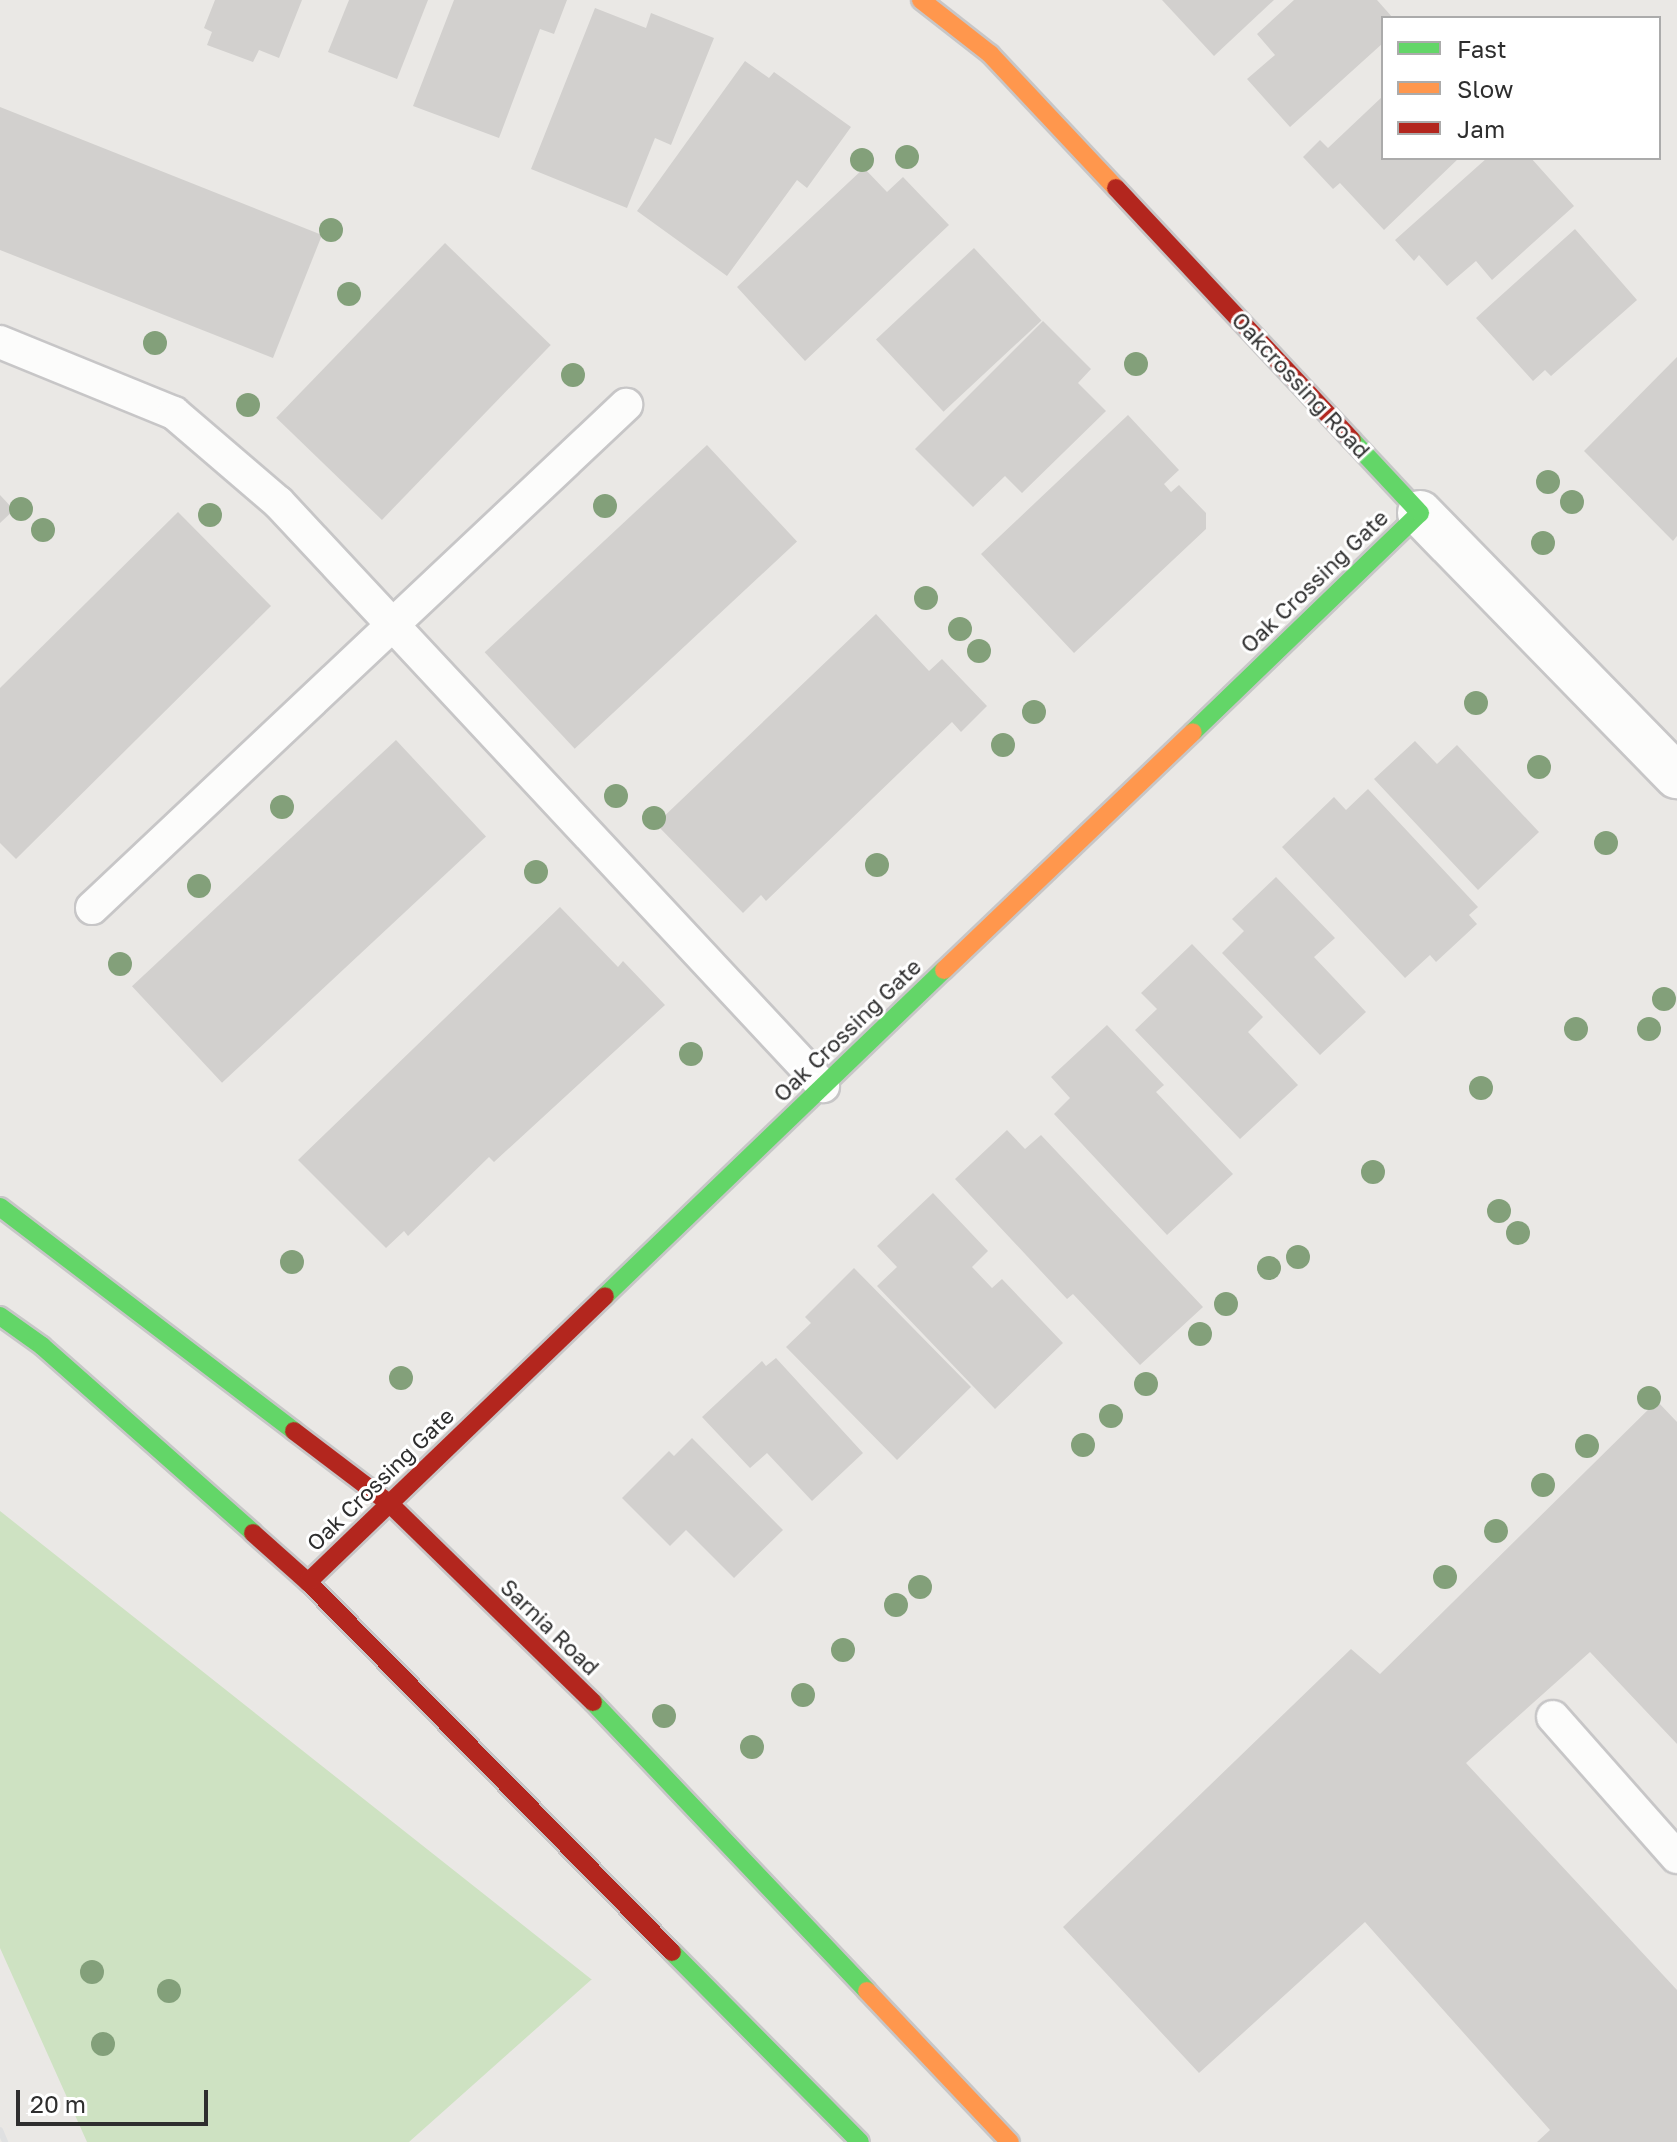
<!DOCTYPE html>
<html>
<head>
<meta charset="utf-8">
<style>
	body { margin:0 }
	#map { position:relative; width:1677px; height:2142px; overflow:hidden; background:#eae8e5; font-family:"Golos Text",sans-serif }
	div>[style] { position:absolute }
	[style*='--x'] { left:calc(var(--x)*1px); top:calc(var(--y)*1px); width:calc(var(--w)*1px); rotate:calc(var(--a)*1deg) }
	.green>* { inset:0; background:#cee2c2 }
	.building>* { inset:0; background:#d2d0ce; transform-origin:0 0 }
	.roads { filter:drop-shadow(2px 0 #c7c6c7) drop-shadow(-2px 0 #c7c6c7) drop-shadow(0 2px #c7c6c7) drop-shadow(0 -2px #c7c6c7) }
	.lane>* { height:32px; margin:-16px; padding:0 16px; transform-origin:16px; border-radius:16px; background:#fcfcfb }
	.street>* { height:44px; margin:-22px; padding:0 22px; transform-origin:22px; border-radius:22px; background:#fcfcfb }
	.fast>* { height:18px; margin:-9px; padding:0 9px; transform-origin:9px; border-radius:9px; background:#63d668 }
	.slow>* { height:18px; margin:-9px; padding:0 9px; transform-origin:9px; border-radius:9px; background:#ff974d }
	.jam>* { height:18px; margin:-9px; padding:0 9px; transform-origin:9px; border-radius:9px; background:#b3261e }
	.rail>* { height:6px; margin:-3px; padding:0 3px; transform-origin:3px; border-radius:3px; background:#dfe0e1 }
	.trees>* { width:24px; height:24px; margin:-12px; border-radius:50%; background:#83a07a }
	span { translate:-50% -50%; white-space:nowrap; text-align:center; line-height:1.15; -webkit-text-stroke:6px #fff; paint-order:stroke }
	.street-label { font-size:22px; color:#2e2e2e }
	.legend { position:absolute; left:1381px; top:16px; width:280px; height:144px; box-sizing:border-box; background:#fff; border:2px solid #ababab; margin:0; padding:10px 14px; list-style:none; font-size:24px; color:#2e2e2e }
	.legend li { display:flex; align-items:center; gap:16px; height:40px }
	.legend b { width:40px; border:2px solid #ababab }
	.scale { position:absolute; left:16px; top:2090px; width:192px; height:36px; box-sizing:border-box; border:4px solid #2e2e2e; border-top:0; padding-left:10px; font-size:24px; line-height:28px; white-space:nowrap; color:#2e2e2e; -webkit-text-stroke:6px #fff; paint-order:stroke }
</style>
</head>
<body>
<div id="map">
	<div class="green">
		<div style="clip-path:polygon(0 1511px,591px 1979px,592px 1979px,409px 2142px,87px 2142px,0 1948px)"></div>
	</div>
	<div class="building">
		<div style="clip-path:polygon(215px 0,302px 0,279px 58px,259px 50px,253px 62px,207px 45px,212px 32px,204px 28px)"></div>
		<div style="clip-path:polygon(349px 0,428px 0,397px 79px,328px 52px)"></div>
		<div style="clip-path:polygon(454px 0,567px 0,554px 34px,540px 29px,499px 138px,413px 106px)"></div>
		<div style="clip-path:polygon(1162px 0,1274px 0,1214px 56px)"></div>
		<div style="clip-path:polygon(1294px 0,1377px 0,1393px 18px,1383px 18px,1383px 43px,1290px 127px,1247px 79px,1275px 55px,1257px 34px)"></div>
		<div style="clip-path:polygon(595px 8px,646px 28px,651px 13px,714px 38px,671px 145px,655px 138px,627px 208px,531px 169px)"></div>
		<div style="clip-path:polygon(745px 61px,769px 78px,774px 72px,851px 127px,807px 188px,797px 180px,727px 276px,637px 211px)"></div>
		<div style="clip-path:polygon(1383px 96px,1383px 158px,1459px 158px,1384px 230px,1340px 183px,1333px 189px,1303px 157px,1320px 140px,1328px 148px)"></div>
		<div style="clip-path:polygon(0 107px,322px 235px,273px 358px,0 250px)"></div>
		<div style="clip-path:polygon(1487px 158px,1531px 158px,1574px 206px,1492px 280px,1476px 261px,1447px 286px,1419px 255px,1414px 261px,1395px 240px)"></div>
		<div style="clip-path:polygon(864px 168px,887px 192px,903px 177px,949px 225px,805px 361px,737px 287px)"></div>
		<div style="clip-path:polygon(1575px 229px,1637px 300px,1551px 376px,1545px 370px,1533px 381px,1476px 318px)"></div>
		<div style="left:445px;top:243px;width:147px;height:243px;rotate:44deg"></div>
		<div style="left:974px;top:248px;width:99px;height:134px;rotate:47deg"></div>
		<div style="clip-path:polygon(1043px 321px,1091px 369px,1078px 383px,1106px 411px,1022px 493px,1005px 476px,973px 507px,915px 449px)"></div>
		<div style="clip-path:polygon(1677px 357px,1677px 536px,1673px 541px,1584px 451px)"></div>
		<div style="clip-path:polygon(1128px 415px,1179px 470px,1164px 484px,1171px 492px,1179px 485px,1206px 513px,1206px 529px,1074px 653px,981px 554px)"></div>
		<div style="left:707px;top:445px;width:132px;height:304px;rotate:47deg"></div>
		<div style="clip-path:polygon(0 495px,14px 510px,0 523px)"></div>
		<div style="clip-path:polygon(178px 512px,271px 606px,16px 859px,0 843px,0 688px)"></div>
		<div style="clip-path:polygon(876px 614px,929px 671px,942px 659px,987px 706px,961px 732px,952px 722px,766px 901px,761px 895px,743px 913px,656px 824px)"></div>
		<div style="left:396px;top:740px;width:132px;height:361px;rotate:47deg"></div>
		<div style="clip-path:polygon(1415px 741px,1437px 764px,1457px 745px,1539px 832px,1478px 890px,1374px 779px)"></div>
		<div style="clip-path:polygon(1368px 789px,1478px 907px,1469px 915px,1477px 924px,1436px 962px,1430px 955px,1405px 978px,1282px 847px,1334px 797px,1346px 810px)"></div>
		<div style="clip-path:polygon(1276px 877px,1335px 938px,1314px 957px,1366px 1012px,1320px 1055px,1222px 953px,1244px 931px,1232px 919px)"></div>
		<div style="clip-path:polygon(560px 907px,618px 967px,623px 961px,665px 1005px,494px 1162px,489px 1157px,408px 1236px,404px 1231px,386px 1248px,298px 1160px)"></div>
		<div style="clip-path:polygon(1192px 944px,1263px 1017px,1248px 1032px,1298px 1085px,1240px 1139px,1135px 1030px,1157px 1009px,1141px 993px)"></div>
		<div style="clip-path:polygon(1107px 1025px,1164px 1085px,1156px 1092px,1233px 1174px,1167px 1235px,1054px 1114px,1070px 1098px,1051px 1077px)"></div>
		<div style="clip-path:polygon(1007px 1130px,1025px 1149px,1041px 1135px,1203px 1307px,1140px 1365px,1073px 1294px,1067px 1299px,955px 1179px)"></div>
		<div style="clip-path:polygon(933px 1193px,988px 1251px,972px 1267px,992px 1288px,1002px 1279px,1063px 1343px,995px 1409px,877px 1286px,897px 1267px,877px 1246px)"></div>
		<div style="clip-path:polygon(854px 1268px,971px 1387px,897px 1460px,786px 1347px,811px 1323px,805px 1317px)"></div>
		<div style="clip-path:polygon(776px 1358px,863px 1453px,812px 1501px,767px 1453px,750px 1468px,702px 1417px,762px 1361px,766px 1366px)"></div>
		<div style="clip-path:polygon(1657px 1401px,1677px 1422px,1677px 1744px,1590px 1652px,1466px 1763px,1677px 1990px,1677px 2142px,1537px 2142px,1550px 2130px,1365px 1922px,1199px 2073px,1063px 1927px,1351px 1649px,1380px 1674px)"></div>
		<div style="clip-path:polygon(692px 1438px,783px 1530px,734px 1578px,686px 1530px,670px 1546px,622px 1498px,669px 1451px,674px 1456px)"></div>
	</div>
	<div class="roads">
		<div class="lane">
			<div style="--x:0;--y:342;--w:188;--a:22.2"></div>
			<div style="--x:174;--y:413;--w:137;--a:40.6"></div>
			<div style="--x:278;--y:502;--w:799;--a:46.98"></div>
			<div style="--x:92;--y:908;--w:734;--a:-43.29"></div>
			<div style="--x:1553;--y:1717;--w:187;--a:48.5"></div>
		</div>
		<div class="street">
			<div style="--x:1420;--y:513;--w:368;--a:45.7"></div>
		</div>
		<div class="fast">
			<div style="--x:1193;--y:732;--w:315;--a:-44"></div>
			<div style="--x:1420;--y:513;--w:100;--a:-133"></div>
			<div style="--x:0;--y:1207;--w:370;--a:37.3"></div>
			<div style="--x:605;--y:1296;--w:470;--a:-43.9"></div>
			<div style="--x:0;--y:1316;--w:52;--a:35.5"></div>
			<div style="--x:42;--y:1346;--w:282;--a:41.5"></div>
			<div style="--x:593;--y:1702;--w:398;--a:46.5"></div>
			<div style="--x:672;--y:1952;--w:267;--a:45.3"></div>
		</div>
		<div class="slow">
			<div style="--x:921;--y:0;--w:88;--a:38"></div>
			<div style="--x:990;--y:54;--w:184;--a:46.8"></div>
			<div style="--x:944;--y:970;--w:344;--a:-43.7"></div>
			<div style="--x:867;--y:1991;--w:208;--a:46.6"></div>
		</div>
		<div class="jam">
			<div style="--x:1116;--y:188;--w:345;--a:46.9"></div>
			<div style="--x:294;--y:1431;--w:119;--a:37.2"></div>
			<div style="--x:389;--y:1503;--w:285;--a:44.3"></div>
			<div style="--x:253;--y:1533;--w:74;--a:41.7"></div>
			<div style="--x:308;--y:1582;--w:519;--a:45.47"></div>
			<div style="--x:308;--y:1582;--w:412;--a:-43.9"></div>
		</div>
	</div>
	<div class="rail">
		<div style="--x:0;--y:2130;--w:13;--a:67"></div>
	</div>
	<div class="trees">
		<div style="left:907px;top:157px"></div>
		<div style="left:862px;top:160px"></div>
		<div style="left:331px;top:230px"></div>
		<div style="left:349px;top:294px"></div>
		<div style="left:155px;top:343px"></div>
		<div style="left:1136px;top:364px"></div>
		<div style="left:573px;top:375px"></div>
		<div style="left:248px;top:405px"></div>
		<div style="left:1548px;top:482px"></div>
		<div style="left:1572px;top:502px"></div>
		<div style="left:605px;top:506px"></div>
		<div style="left:21px;top:509px"></div>
		<div style="left:210px;top:515px"></div>
		<div style="left:43px;top:530px"></div>
		<div style="left:1543px;top:543px"></div>
		<div style="left:926px;top:598px"></div>
		<div style="left:960px;top:629px"></div>
		<div style="left:979px;top:651px"></div>
		<div style="left:1476px;top:703px"></div>
		<div style="left:1034px;top:712px"></div>
		<div style="left:1003px;top:745px"></div>
		<div style="left:1539px;top:767px"></div>
		<div style="left:616px;top:796px"></div>
		<div style="left:282px;top:807px"></div>
		<div style="left:654px;top:818px"></div>
		<div style="left:1606px;top:843px"></div>
		<div style="left:877px;top:865px"></div>
		<div style="left:536px;top:872px"></div>
		<div style="left:199px;top:886px"></div>
		<div style="left:120px;top:964px"></div>
		<div style="left:1664px;top:999px"></div>
		<div style="left:1576px;top:1029px"></div>
		<div style="left:1649px;top:1029px"></div>
		<div style="left:691px;top:1054px"></div>
		<div style="left:1481px;top:1088px"></div>
		<div style="left:1373px;top:1172px"></div>
		<div style="left:1499px;top:1211px"></div>
		<div style="left:1518px;top:1233px"></div>
		<div style="left:1298px;top:1257px"></div>
		<div style="left:292px;top:1262px"></div>
		<div style="left:1269px;top:1268px"></div>
		<div style="left:1226px;top:1304px"></div>
		<div style="left:1200px;top:1334px"></div>
		<div style="left:401px;top:1378px"></div>
		<div style="left:1146px;top:1384px"></div>
		<div style="left:1649px;top:1398px"></div>
		<div style="left:1111px;top:1416px"></div>
		<div style="left:1083px;top:1445px"></div>
		<div style="left:1587px;top:1446px"></div>
		<div style="left:1543px;top:1485px"></div>
		<div style="left:1496px;top:1531px"></div>
		<div style="left:1445px;top:1577px"></div>
		<div style="left:920px;top:1587px"></div>
		<div style="left:896px;top:1605px"></div>
		<div style="left:843px;top:1650px"></div>
		<div style="left:803px;top:1695px"></div>
		<div style="left:664px;top:1716px"></div>
		<div style="left:752px;top:1747px"></div>
		<div style="left:92px;top:1972px"></div>
		<div style="left:169px;top:1991px"></div>
		<div style="left:103px;top:2044px"></div>
	</div>
	<div class="street-label">
		<span style="left:1301px;top:385px;rotate:47deg">Oakcrossing Road</span>
		<span style="left:1314px;top:581px;rotate:-44deg">Oak Crossing Gate</span>
		<span style="left:847px;top:1030px;rotate:-44deg">Oak Crossing Gate</span>
		<span style="left:380px;top:1479px;rotate:-44deg">Oak Crossing Gate</span>
		<span style="left:550px;top:1627px;rotate:44deg">Sarnia Road</span>
	</div>
	<ul class="legend">
	<li><b style="height:10px;background:#63d668"></b>Fast</li>
	<li><b style="height:10px;background:#ff974d"></b>Slow</li>
	<li><b style="height:10px;background:#b3261e"></b>Jam</li>
	</ul>
	<div class="scale">20 m</div>
</div>
</body>
</html>
